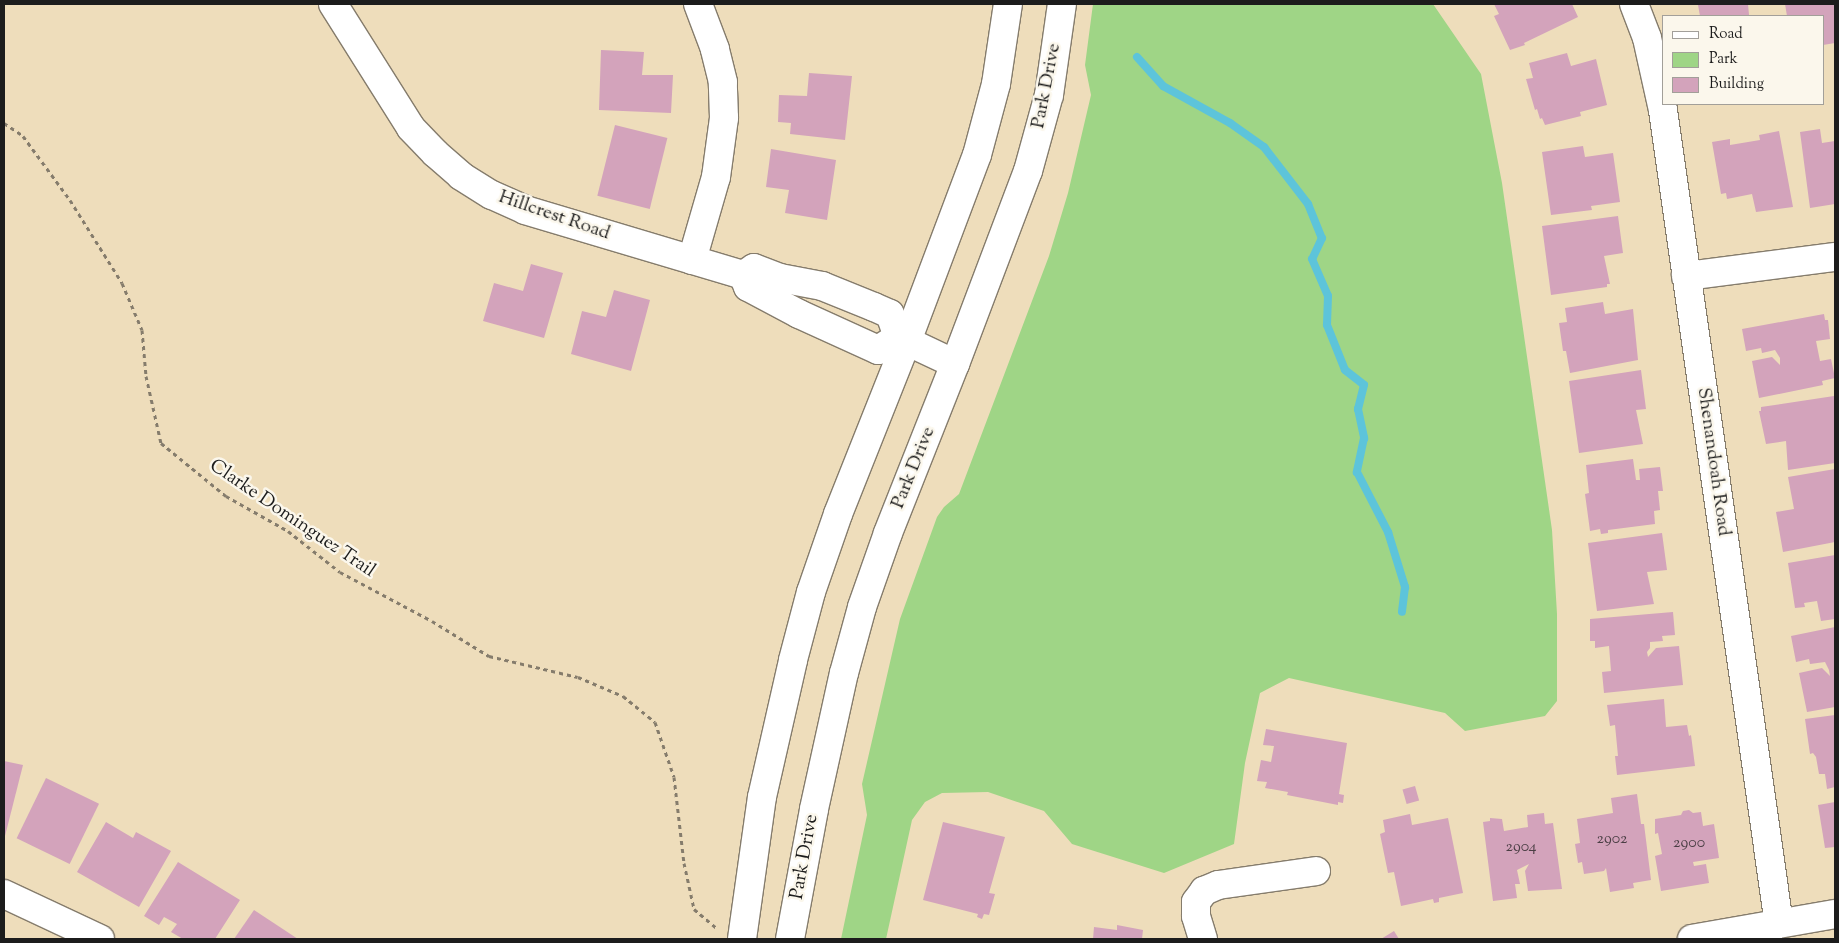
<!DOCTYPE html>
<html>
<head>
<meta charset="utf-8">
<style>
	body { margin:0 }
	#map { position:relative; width:1839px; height:943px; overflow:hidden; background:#edb; font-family:"Sorts Mill Goudy",serif }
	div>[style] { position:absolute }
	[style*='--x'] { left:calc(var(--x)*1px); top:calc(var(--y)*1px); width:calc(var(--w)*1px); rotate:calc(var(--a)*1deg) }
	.green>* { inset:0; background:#9fd586 }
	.stream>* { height:8px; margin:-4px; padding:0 4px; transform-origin:4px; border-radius:4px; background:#5dc4da }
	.building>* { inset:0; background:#d3a3bb; transform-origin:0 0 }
	.path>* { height:3px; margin-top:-1.5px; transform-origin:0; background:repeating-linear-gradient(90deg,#857c6c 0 4px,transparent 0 8px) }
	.roads { filter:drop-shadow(1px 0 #857c6c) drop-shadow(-1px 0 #857c6c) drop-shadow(0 1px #857c6c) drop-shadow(0 -1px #857c6c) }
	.minor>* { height:28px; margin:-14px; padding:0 14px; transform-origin:14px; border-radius:14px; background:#fff }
	.tertiary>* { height:28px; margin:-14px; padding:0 14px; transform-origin:14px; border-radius:14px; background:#fff }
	span { translate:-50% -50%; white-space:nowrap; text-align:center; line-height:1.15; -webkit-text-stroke:5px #fbf7ec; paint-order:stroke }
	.number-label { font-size:16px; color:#4a3e44 }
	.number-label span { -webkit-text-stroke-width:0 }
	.street-label { font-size:19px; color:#1c1c1c }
	.frame { position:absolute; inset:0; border:5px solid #1c1c1c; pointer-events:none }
	.legend { position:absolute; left:1662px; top:15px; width:162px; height:90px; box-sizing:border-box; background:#fbf7ec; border:1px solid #a29f99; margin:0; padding:6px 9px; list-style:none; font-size:15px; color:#1c1c1c }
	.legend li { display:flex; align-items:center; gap:10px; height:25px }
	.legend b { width:25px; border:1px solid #a29f99 }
</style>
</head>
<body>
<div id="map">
	<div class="green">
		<div style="clip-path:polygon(1093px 4px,1433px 4px,1481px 74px,1502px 183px,1552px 530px,1557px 614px,1557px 701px,1545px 716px,1465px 731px,1445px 713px,1289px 678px,1260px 693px,1245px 763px,1234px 844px,1164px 873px,1072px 844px,1044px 811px,988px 792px,942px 793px,925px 802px,912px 820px,886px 939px,841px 939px,867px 815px,862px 784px,900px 619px,937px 517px,944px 507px,959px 494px,1049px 256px,1068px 193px,1091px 95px,1085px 65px)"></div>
	</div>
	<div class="stream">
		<div style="--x:1137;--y:57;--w:39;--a:48"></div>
		<div style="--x:1163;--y:86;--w:77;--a:28.9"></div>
		<div style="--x:1230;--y:123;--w:42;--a:35.2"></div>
		<div style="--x:1264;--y:147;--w:72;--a:52.3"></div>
		<div style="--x:1308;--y:204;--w:37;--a:68"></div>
		<div style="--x:1322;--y:238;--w:23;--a:115"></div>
		<div style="--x:1312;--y:259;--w:40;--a:66.6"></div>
		<div style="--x:1328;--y:296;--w:29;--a:92"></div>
		<div style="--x:1327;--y:325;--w:48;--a:68.2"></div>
		<div style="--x:1345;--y:370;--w:24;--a:38"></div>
		<div style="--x:1364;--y:385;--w:25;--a:104"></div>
		<div style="--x:1358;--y:409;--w:30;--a:78"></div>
		<div style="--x:1364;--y:438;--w:35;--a:102"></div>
		<div style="--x:1357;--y:472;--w:68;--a:62.7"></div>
		<div style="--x:1388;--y:532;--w:58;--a:72.8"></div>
		<div style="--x:1405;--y:587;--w:25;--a:97"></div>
	</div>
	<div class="building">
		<div style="clip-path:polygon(1494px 4px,1572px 4px,1578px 17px,1524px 43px,1525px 45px,1510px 50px,1494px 16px,1499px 14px)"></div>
		<div style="clip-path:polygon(1707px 4px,1748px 4px,1749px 15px,1700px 16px,1698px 5px)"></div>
		<div style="clip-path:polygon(1785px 4px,1835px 4px,1835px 43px,1823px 45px,1823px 16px,1787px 16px)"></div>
		<div style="clip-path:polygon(601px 50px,644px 52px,642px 75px,673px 75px,671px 113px,599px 110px)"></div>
		<div style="clip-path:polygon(1567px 53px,1571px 66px,1596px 59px,1607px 105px,1580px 112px,1581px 116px,1545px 125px,1542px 118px,1540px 119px,1537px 109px,1535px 110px,1526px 79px,1533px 78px,1529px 63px)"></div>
		<div style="clip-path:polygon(809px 73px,852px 76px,845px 140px,790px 134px,791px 123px,778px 122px,779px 95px,807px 96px)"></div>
		<div style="left:615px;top:125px;width:54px;height:73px;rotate:14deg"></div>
		<div style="clip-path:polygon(1820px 129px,1822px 143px,1835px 141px,1835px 204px,1810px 208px,1800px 132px)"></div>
		<div style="clip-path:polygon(1779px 131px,1793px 207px,1756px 212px,1752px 194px,1727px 199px,1726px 193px,1721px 194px,1712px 142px,1730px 139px,1730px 145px,1760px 140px,1759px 135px)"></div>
		<div style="clip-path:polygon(1583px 146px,1585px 157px,1613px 153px,1620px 202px,1591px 206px,1592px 210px,1551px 215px,1542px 152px)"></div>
		<div style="clip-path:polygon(771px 149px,836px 160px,827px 220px,785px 213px,789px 190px,766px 187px)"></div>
		<div style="clip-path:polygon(1618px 216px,1623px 253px,1604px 256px,1610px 284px,1607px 284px,1607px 287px,1551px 295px,1542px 226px)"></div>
		<div style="clip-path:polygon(531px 264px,563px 273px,544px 338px,483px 321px,494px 283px,523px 291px)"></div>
		<div style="clip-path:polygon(614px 290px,650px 300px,631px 371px,571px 354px,582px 311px,606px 317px)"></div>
		<div style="clip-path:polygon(1603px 302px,1605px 314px,1633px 309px,1638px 360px,1570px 373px,1566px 351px,1563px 351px,1559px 323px,1567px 322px,1565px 308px)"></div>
		<div style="clip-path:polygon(1824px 314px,1825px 320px,1828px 320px,1830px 339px,1816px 341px,1820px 361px,1831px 359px,1835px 378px,1822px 381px,1823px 385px,1759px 398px,1752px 361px,1772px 357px,1780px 365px,1780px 358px,1775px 350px,1762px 353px,1761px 348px,1746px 351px,1742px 329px)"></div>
		<div style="clip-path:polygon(1641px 370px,1646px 409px,1636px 410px,1643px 444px,1579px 453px,1569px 381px)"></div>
		<div style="clip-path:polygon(1834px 396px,1835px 463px,1788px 470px,1786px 441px,1766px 444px,1759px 411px,1761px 411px,1761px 407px)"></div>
		<div style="clip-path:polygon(1633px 459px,1636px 480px,1640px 480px,1639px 469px,1660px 467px,1663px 491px,1658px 491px,1660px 510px,1654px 511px,1655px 524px,1608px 530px,1608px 533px,1601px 534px,1600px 529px,1590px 531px,1585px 494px,1589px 493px,1586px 465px)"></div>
		<div style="clip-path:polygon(1835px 469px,1835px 542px,1783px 552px,1776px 512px,1794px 509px,1788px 477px)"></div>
		<div style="clip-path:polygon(1662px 533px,1667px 570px,1647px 572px,1654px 604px,1597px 611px,1588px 543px)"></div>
		<div style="clip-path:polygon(1835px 555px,1835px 619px,1821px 621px,1817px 601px,1804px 603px,1805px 607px,1795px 608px,1788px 563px)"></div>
		<div style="clip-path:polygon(1673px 612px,1675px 635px,1662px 636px,1663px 641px,1650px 642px,1650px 648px,1647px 652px,1648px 657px,1656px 648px,1679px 646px,1683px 685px,1604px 693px,1602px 672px,1611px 671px,1609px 646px,1595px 648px,1595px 641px,1590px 641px,1590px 619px)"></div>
		<div style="clip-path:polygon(1835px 627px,1835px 707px,1807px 712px,1799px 673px,1822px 668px,1830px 676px,1829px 670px,1825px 662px,1810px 664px,1809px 659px,1796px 662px,1791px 636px)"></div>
		<div style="clip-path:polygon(1664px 699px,1666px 727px,1687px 725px,1689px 736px,1691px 735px,1695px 766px,1617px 775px,1615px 756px,1618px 756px,1615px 725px,1610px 726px,1607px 705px)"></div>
		<div style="clip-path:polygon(1835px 715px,1835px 787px,1827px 789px,1825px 774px,1819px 774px,1816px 757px,1813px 753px,1810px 754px,1805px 719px)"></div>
		<div style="clip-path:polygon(1266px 729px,1347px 743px,1339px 794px,1344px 795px,1343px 803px,1338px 802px,1338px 805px,1287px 795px,1288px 792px,1265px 788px,1267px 782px,1257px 781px,1261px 760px,1271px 762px,1274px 746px,1263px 745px)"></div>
		<div style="clip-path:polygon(4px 761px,23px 765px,4px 840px)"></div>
		<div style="left:46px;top:778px;width:59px;height:67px;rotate:26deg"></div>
		<div style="left:1415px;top:786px;width:15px;height:13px;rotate:74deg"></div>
		<div style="clip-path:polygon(1637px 794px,1641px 824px,1644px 824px,1651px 880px,1633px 883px,1634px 888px,1610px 892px,1606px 868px,1604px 871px,1584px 874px,1582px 862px,1578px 863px,1575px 844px,1580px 843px,1577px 819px,1613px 813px,1611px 798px)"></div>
		<div style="clip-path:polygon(1835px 802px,1835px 847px,1825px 848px,1818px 805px)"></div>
		<div style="clip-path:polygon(1689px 810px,1693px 813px,1701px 812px,1703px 826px,1714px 824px,1719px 858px,1693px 862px,1694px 866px,1706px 864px,1709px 883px,1661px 891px,1655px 856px,1662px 854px,1658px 833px,1655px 834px,1655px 819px,1681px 815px,1683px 811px)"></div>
		<div style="clip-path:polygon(1544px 813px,1545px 824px,1553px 823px,1562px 889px,1528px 891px,1525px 871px,1529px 864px,1517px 870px,1520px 884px,1515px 884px,1517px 898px,1493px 901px,1483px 822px,1490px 821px,1490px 818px,1502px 819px,1504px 831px,1528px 827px,1527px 815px)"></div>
		<div style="clip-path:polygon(1410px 814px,1412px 825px,1448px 818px,1463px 893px,1439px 898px,1439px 902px,1434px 903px,1433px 899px,1401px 906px,1394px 872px,1388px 873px,1380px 834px,1385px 832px,1383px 820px)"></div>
		<div style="clip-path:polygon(106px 822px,133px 838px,136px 832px,171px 851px,139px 907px,77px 872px)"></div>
		<div style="clip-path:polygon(943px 822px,1005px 837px,989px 893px,995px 894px,989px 915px,984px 914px,982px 919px,977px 917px,978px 914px,923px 900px)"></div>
		<div style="clip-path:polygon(178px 862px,240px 900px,215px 939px,183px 939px,171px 932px,177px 924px,164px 917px,159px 925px,144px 916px)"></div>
		<div style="clip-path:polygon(254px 910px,298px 939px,234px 939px)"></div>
		<div style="clip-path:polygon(1117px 925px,1143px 930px,1142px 939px,1093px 939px,1094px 927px,1117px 930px)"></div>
		<div style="clip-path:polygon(1394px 931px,1399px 939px,1381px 939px)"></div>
	</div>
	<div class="path">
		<div style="--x:4;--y:123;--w:23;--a:34"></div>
		<div style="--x:23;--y:136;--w:79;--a:53.7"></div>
		<div style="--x:70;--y:200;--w:98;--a:57.9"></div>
		<div style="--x:122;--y:283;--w:51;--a:66.9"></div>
		<div style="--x:142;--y:330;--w:46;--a:85"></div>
		<div style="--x:146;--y:376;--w:69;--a:77.4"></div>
		<div style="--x:161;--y:443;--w:84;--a:39.2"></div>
		<div style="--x:226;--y:496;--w:71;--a:29.4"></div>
		<div style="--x:288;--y:531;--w:66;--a:38.3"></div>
		<div style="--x:340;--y:572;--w:104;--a:28"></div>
		<div style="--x:432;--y:621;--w:67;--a:31.6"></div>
		<div style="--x:489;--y:656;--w:91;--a:13.3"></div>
		<div style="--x:578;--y:677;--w:49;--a:22.9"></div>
		<div style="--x:623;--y:696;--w:41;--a:39.1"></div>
		<div style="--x:655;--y:722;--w:58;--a:70.9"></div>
		<div style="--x:674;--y:777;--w:87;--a:83.4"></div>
		<div style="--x:684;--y:863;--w:47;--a:77.7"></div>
		<div style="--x:694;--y:909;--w:30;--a:40"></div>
	</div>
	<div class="roads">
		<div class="minor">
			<div style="--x:333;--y:4;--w:146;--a:57.8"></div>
			<div style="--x:411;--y:128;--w:35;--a:46"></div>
			<div style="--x:435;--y:153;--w:35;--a:41"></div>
			<div style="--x:461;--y:176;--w:36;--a:32"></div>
			<div style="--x:492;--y:195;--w:36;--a:24"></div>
			<div style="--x:525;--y:210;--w:227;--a:16.6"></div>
			<div style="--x:1634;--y:4;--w:36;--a:69"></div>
			<div style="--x:1647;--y:38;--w:74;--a:77.5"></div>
			<div style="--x:1663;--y:110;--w:822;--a:81.89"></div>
			<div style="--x:692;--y:260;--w:86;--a:-73.9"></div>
			<div style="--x:716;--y:177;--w:60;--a:-82.3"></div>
			<div style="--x:724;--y:118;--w:36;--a:-92"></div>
			<div style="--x:723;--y:82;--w:34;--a:-104"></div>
			<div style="--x:715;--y:49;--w:48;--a:-110.7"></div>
			<div style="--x:743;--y:275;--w:13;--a:-32"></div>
			<div style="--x:754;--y:268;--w:28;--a:21"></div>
			<div style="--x:780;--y:278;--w:43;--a:10.8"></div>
			<div style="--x:822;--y:286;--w:56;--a:22"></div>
			<div style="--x:874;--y:307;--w:17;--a:24"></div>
			<div style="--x:890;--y:314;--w:24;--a:71"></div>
			<div style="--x:898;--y:337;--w:63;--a:25.3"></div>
			<div style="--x:743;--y:275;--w:13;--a:67"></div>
			<div style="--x:748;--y:287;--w:58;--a:27.9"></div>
			<div style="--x:799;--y:314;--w:87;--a:24.5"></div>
			<div style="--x:878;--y:350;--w:24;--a:-33"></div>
			<div style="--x:1686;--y:276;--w:150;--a:-7.3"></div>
			<div style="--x:4;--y:894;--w:106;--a:25.1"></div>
			<div style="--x:1203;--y:939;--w:24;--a:-107"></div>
			<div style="--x:1196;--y:916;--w:14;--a:-90"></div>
			<div style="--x:1196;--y:902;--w:14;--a:-54"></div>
			<div style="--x:1204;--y:891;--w:15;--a:-23"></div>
			<div style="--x:1218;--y:885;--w:99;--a:-8.1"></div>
			<div style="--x:1692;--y:939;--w:145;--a:-9.9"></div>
		</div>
		<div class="tertiary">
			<div style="--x:742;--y:939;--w:143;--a:-82"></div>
			<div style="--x:762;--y:797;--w:140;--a:-77.2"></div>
			<div style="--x:793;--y:660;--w:70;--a:-75.2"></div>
			<div style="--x:811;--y:592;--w:83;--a:-70.9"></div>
			<div style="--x:838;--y:514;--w:186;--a:-68.3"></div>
			<div style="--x:907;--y:341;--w:199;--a:-69.4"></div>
			<div style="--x:977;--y:155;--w:73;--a:-75"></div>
			<div style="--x:996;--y:84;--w:81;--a:-81.5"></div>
			<div style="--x:790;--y:939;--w:132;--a:-79.5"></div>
			<div style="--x:814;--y:809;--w:139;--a:-77.6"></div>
			<div style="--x:844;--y:673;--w:68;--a:-74.7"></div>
			<div style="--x:862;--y:607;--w:78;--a:-70.6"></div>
			<div style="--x:888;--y:533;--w:182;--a:-68.4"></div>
			<div style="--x:955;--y:364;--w:206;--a:-69.3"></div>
			<div style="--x:1028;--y:171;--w:79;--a:-74.6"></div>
			<div style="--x:1049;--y:95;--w:92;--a:-81.9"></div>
		</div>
	</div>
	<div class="number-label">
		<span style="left:1612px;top:840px">2902</span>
		<span style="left:1689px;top:844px">2900</span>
		<span style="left:1521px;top:848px">2904</span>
	</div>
	<div class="street-label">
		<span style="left:1047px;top:86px;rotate:-79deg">Park Drive</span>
		<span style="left:554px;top:216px;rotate:19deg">Hillcrest Road</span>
		<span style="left:1713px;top:462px;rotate:82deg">Shenandoah Road</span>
		<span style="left:914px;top:468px;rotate:-68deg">Park Drive</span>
		<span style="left:292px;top:519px;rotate:34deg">Clarke Dominguez Trail</span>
		<span style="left:805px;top:857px;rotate:-80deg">Park Drive</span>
	</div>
	<div class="frame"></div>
	<ul class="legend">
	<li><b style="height:6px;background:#fff"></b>Road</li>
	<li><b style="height:14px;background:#9fd586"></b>Park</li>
	<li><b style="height:14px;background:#d3a3bb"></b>Building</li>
	</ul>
</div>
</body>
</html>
